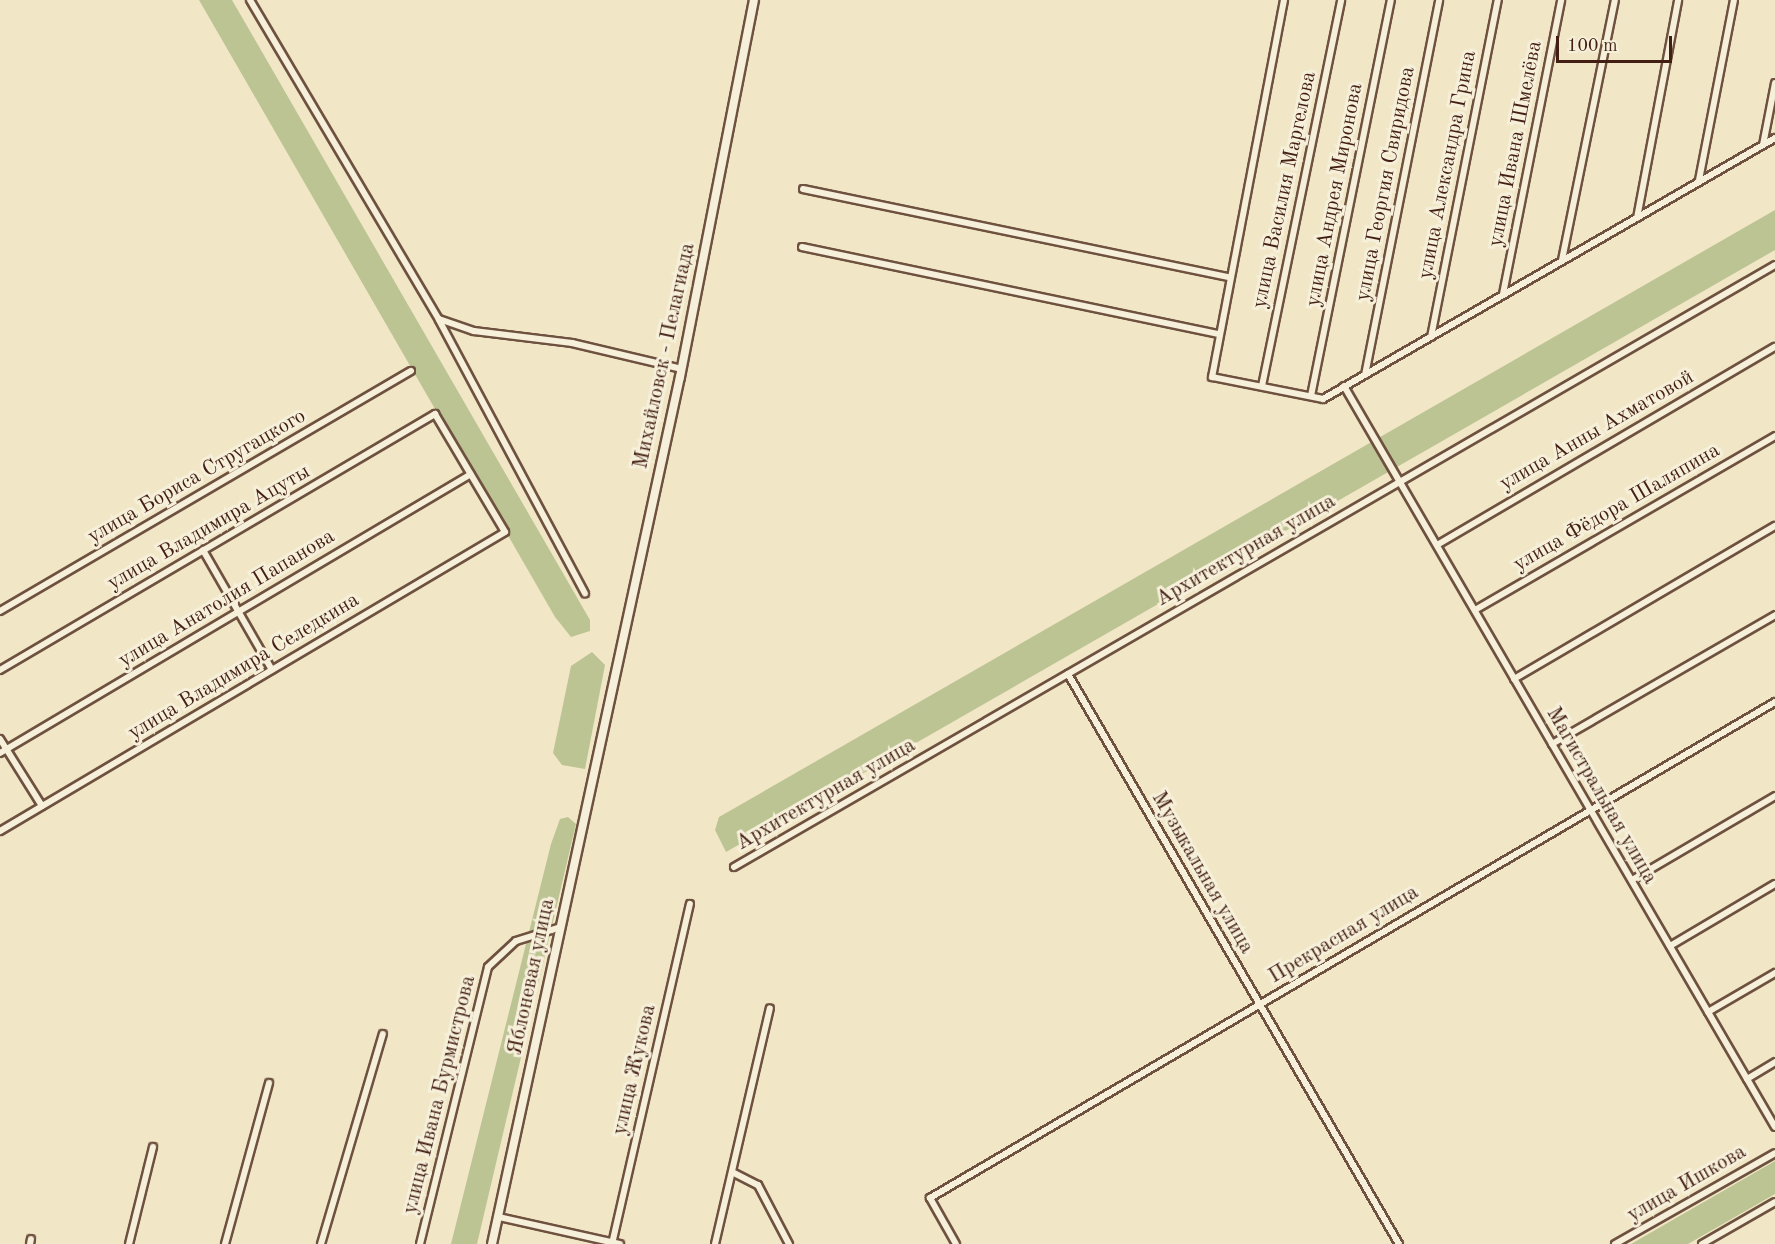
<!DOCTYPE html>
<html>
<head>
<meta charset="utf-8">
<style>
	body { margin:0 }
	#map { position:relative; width:1775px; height:1244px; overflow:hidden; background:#f1e7c6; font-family:"Old Standard TT",serif }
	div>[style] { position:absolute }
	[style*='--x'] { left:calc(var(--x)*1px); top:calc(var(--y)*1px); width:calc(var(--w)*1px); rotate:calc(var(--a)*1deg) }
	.green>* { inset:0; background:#bdc493 }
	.roads { filter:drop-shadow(2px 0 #6e513f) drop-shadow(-2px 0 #6e513f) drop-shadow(0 2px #6e513f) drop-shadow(0 -2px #6e513f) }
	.minor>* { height:6px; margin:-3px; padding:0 3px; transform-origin:3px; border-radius:3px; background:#f6efda }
	.tertiary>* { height:8px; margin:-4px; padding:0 4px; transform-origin:4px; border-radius:4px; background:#f6efda }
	span { translate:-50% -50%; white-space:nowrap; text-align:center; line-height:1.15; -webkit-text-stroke:6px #f6efda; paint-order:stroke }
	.street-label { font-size:21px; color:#421f12 }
	.scale { position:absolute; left:1556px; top:36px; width:116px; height:27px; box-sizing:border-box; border:3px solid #421f12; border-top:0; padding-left:8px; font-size:18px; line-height:21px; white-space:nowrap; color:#421f12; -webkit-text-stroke:4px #f6efda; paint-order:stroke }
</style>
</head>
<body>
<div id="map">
	<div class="green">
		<div style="clip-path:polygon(199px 0,232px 0,590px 620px,590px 631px,571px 637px,555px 617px)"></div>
		<div style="clip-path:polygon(1775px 210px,1775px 250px,726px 852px,715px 830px,719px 817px)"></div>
		<div style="clip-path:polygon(592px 652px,605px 665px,585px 769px,562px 765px,553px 753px,571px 666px)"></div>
		<div style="clip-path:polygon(568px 817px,576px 824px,477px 1244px,451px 1244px,551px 844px,560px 819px)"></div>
		<div style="clip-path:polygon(1775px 1161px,1775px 1194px,1688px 1244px,1631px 1244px)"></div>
	</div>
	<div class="roads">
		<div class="minor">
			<div style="--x:250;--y:0;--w:371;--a:59.4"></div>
			<div style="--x:439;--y:319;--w:37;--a:19"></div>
			<div style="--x:474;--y:331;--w:99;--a:7"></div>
			<div style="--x:572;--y:343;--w:113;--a:13.3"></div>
			<div style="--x:1284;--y:0;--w:384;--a:100.8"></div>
			<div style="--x:1212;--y:377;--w:113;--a:11.2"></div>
			<div style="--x:1323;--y:399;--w:522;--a:-30"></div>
			<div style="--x:1763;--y:145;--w:63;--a:-79"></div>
			<div style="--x:1699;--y:180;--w:183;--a:-79"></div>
			<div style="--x:803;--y:189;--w:437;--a:11.7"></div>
			<div style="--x:1637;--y:218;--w:222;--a:-79.3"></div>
			<div style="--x:802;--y:247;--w:427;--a:11.8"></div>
			<div style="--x:1562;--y:260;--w:265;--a:-78.5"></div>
			<div style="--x:1503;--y:294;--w:300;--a:-78.8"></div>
			<div style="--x:439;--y:320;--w:310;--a:61.9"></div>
			<div style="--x:1431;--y:337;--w:344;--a:-78.8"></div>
			<div style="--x:1365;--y:375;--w:382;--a:-78.8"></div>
			<div style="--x:1262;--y:386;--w:394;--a:-78.4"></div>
			<div style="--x:1344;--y:386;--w:857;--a:59.82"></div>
			<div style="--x:1311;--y:396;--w:404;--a:-78.6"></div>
			<div style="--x:1437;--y:545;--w:392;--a:-30.4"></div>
			<div style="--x:203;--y:550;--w:138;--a:60.1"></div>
			<div style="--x:1475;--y:610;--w:347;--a:-30.1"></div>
			<div style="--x:0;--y:611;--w:476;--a:-30.3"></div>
			<div style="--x:0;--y:670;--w:505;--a:-30.48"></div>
			<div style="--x:435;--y:414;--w:137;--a:59.3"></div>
			<div style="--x:505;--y:532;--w:587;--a:149.37"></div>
			<div style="--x:1068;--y:674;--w:659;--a:59.86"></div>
			<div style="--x:1514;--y:679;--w:303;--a:-30.4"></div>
			<div style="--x:0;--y:739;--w:79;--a:57.9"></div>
			<div style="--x:1552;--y:744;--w:258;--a:-30"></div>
			<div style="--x:0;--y:753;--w:547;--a:-30.64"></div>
			<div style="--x:734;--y:867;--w:1203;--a:-30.04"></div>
			<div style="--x:1632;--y:880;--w:166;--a:-30.4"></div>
			<div style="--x:1670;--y:946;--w:122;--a:-30.6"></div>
			<div style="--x:1708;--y:1012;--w:78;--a:-30.2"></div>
			<div style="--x:1747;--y:1079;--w:33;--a:-31"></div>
			<div style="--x:734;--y:1173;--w:27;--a:27"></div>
			<div style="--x:758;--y:1185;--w:67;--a:62.3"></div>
			<div style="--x:499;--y:1217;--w:124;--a:12.6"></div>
			<div style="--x:30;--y:1244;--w:5;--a:-79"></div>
			<div style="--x:129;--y:1244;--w:100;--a:-76.1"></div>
			<div style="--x:225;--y:1244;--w:167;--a:-74.7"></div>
			<div style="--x:321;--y:1244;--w:219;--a:-73.6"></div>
			<div style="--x:420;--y:1244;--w:285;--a:-76.2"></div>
			<div style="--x:488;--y:967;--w:38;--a:-43"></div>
			<div style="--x:516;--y:941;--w:47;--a:-17.3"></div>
			<div style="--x:612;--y:1244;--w:349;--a:-77.1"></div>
			<div style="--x:715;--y:1244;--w:242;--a:-76.9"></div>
			<div style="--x:956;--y:1244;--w:53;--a:-119.5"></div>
			<div style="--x:930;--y:1198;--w:980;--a:-30.41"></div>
			<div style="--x:1615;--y:1244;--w:184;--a:-29.6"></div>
			<div style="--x:1702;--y:1244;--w:84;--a:-29.9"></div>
		</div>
		<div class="tertiary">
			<div style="--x:492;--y:1244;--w:887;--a:-77.77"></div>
			<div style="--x:680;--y:377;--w:384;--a:-78.9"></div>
		</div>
	</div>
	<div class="street-label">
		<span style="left:1516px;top:144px;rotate:-79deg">улица Ивана Шмелёва</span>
		<span style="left:1448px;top:165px;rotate:-79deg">улица Александра Грина</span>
		<span style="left:1386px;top:184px;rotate:-79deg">улица Георгия Свиридова</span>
		<span style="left:1285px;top:190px;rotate:-78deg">улица Василия Маргелова</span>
		<span style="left:1335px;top:195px;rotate:-79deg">улица Андрея Миронова</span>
		<span style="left:665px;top:356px;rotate:-78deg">Михайловск - Пелагиада</span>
		<span style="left:1597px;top:431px;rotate:-30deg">улица Анны Ахматовой</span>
		<span style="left:197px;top:477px;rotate:-30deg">улица Бориса Стругацкого</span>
		<span style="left:1617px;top:508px;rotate:-30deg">улица Фёдора Шаляпина</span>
		<span style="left:209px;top:528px;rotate:-30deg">улица Владимира Ацуты</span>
		<span style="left:1246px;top:551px;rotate:-30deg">Архитектурная улица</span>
		<span style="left:227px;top:599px;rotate:-31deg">улица Анатолия Папанова</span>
		<span style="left:244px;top:667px;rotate:-31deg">улица Владимира Селедкина</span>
		<span style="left:826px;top:795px;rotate:-30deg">Архитектурная улица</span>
		<span style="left:1601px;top:796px;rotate:60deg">Магистральная улица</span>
		<span style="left:1202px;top:873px;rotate:60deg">Музыкальная улица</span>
		<span style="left:1344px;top:935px;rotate:-31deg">Прекрасная улица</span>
		<span style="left:532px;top:977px;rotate:-78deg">Яблоневая улица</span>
		<span style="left:635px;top:1070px;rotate:-77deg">улица Жукова</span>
		<span style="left:440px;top:1095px;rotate:-76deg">улица Ивана Бурмистрова</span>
		<span style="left:1687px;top:1184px;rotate:-30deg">улица Ишкова</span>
	</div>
	<div class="scale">100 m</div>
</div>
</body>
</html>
